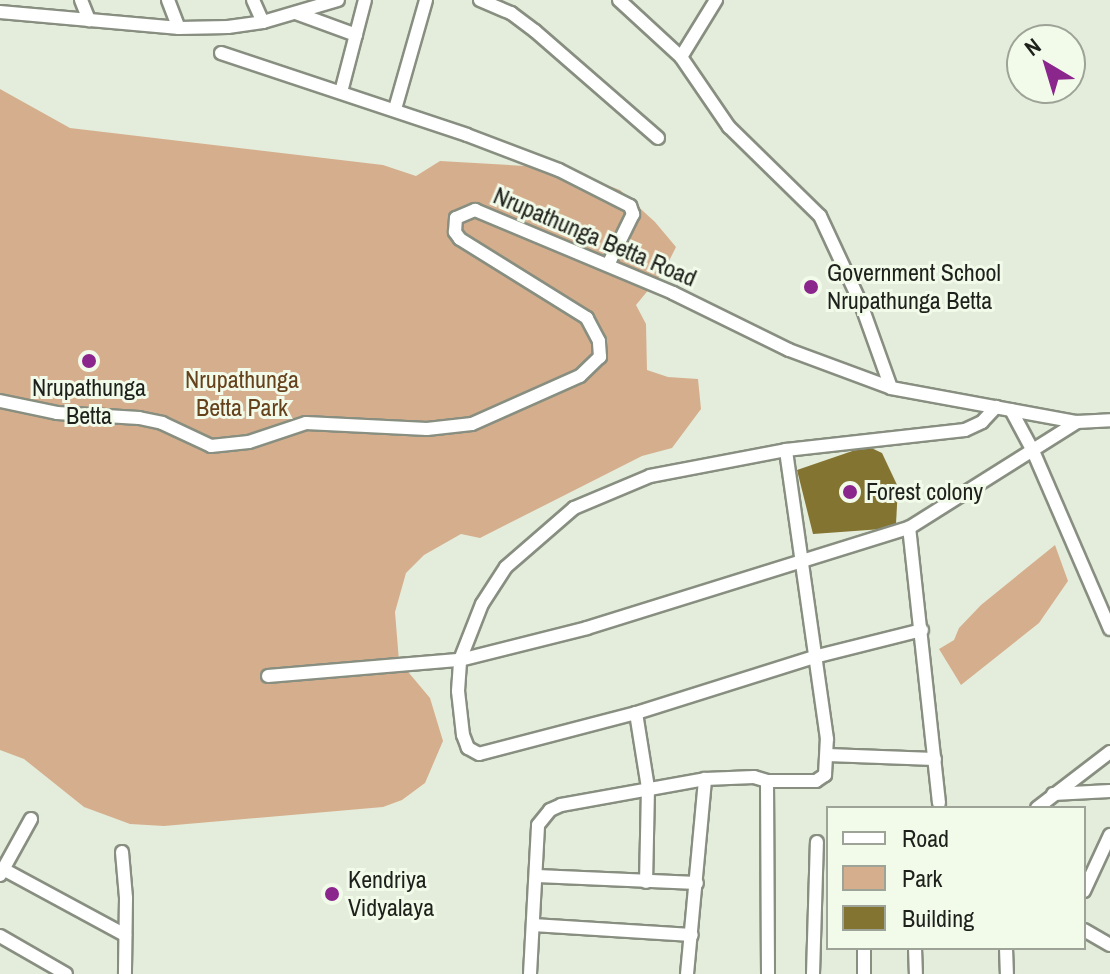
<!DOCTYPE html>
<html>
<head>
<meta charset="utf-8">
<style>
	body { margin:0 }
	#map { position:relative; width:1110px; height:974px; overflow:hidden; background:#e4eddc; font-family:"Archivo Narrow",sans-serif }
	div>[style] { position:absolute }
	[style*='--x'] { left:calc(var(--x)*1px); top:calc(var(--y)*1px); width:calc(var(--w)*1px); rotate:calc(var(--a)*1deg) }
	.green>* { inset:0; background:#d5af8d }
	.building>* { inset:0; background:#847431 }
	.roads { filter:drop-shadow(2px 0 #888f81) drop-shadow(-2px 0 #888f81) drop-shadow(0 2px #888f81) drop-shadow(0 -2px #888f81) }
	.street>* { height:12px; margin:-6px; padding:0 6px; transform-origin:6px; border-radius:6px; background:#fff }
	.dots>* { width:22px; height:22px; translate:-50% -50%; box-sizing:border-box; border:4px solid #f2fae9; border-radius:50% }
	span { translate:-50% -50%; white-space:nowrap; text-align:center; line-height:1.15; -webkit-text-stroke:6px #f2fae9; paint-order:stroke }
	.street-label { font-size:24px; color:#1e211b }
	.poi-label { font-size:24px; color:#1e211b }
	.left { translate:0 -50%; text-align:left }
	.park-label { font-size:24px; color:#65411c }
	.legend { position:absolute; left:826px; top:806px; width:260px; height:144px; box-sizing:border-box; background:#f2fae9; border:2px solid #9da397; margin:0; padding:10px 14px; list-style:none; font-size:24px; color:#1e211b }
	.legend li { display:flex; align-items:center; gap:16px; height:40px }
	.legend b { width:40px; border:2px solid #9da397 }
	.north { position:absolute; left:1006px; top:24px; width:80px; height:80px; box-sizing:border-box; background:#f2fae9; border:2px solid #9da397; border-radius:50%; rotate:322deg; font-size:22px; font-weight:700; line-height:32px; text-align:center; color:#1e211b }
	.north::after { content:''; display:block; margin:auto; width:28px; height:36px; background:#8b268d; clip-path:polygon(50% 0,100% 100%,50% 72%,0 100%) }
</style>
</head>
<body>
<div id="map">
	<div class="green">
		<div style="clip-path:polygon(0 89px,70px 128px,383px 165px,416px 176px,440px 161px,560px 168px,620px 190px,655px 222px,676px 247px,664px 271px,636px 305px,646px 324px,647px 370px,668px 377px,698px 379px,701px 409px,672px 448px,642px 456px,480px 538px,461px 534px,424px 555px,406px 573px,395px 612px,399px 661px,430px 698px,443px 741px,425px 783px,402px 800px,383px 807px,164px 826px,130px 824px,84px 807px,24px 759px,0 750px)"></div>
		<div style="clip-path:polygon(1055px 545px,1068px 581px,1039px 623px,961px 685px,939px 649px,954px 640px,959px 628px,981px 605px)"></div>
	</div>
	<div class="building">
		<div style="clip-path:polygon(867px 446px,882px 453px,898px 487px,896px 524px,882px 529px,813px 534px,797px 470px)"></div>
	</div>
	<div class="roads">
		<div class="street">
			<div style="--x:81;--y:0;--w:22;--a:68"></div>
			<div style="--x:168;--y:0;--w:30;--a:69"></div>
			<div style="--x:253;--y:0;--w:24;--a:66"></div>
			<div style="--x:480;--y:0;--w:34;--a:23"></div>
			<div style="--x:511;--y:13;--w:30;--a:37"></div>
			<div style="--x:535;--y:31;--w:163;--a:41"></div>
			<div style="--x:619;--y:0;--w:84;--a:42.6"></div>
			<div style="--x:681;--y:57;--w:85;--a:55.6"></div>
			<div style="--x:729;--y:127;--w:127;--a:44.4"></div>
			<div style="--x:820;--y:216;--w:97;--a:65"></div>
			<div style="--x:861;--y:304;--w:89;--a:70.3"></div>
			<div style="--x:0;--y:12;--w:180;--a:5.1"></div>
			<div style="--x:179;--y:28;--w:49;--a:-1.2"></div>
			<div style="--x:228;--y:27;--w:35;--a:-8"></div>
			<div style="--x:263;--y:22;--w:78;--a:-16.3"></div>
			<div style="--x:296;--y:13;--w:64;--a:20.1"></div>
			<div style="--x:221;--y:53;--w:259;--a:18.4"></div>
			<div style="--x:467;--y:135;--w:98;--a:20.8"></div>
			<div style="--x:559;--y:170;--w:80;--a:26.9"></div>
			<div style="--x:630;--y:206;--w:9;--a:69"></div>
			<div style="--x:633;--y:214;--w:57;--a:116.1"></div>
			<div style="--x:681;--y:57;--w:67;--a:-58.4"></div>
			<div style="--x:341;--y:92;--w:95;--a:-75.4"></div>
			<div style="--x:395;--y:109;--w:113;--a:-74.1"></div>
			<div style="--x:0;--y:401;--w:58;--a:11.9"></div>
			<div style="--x:57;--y:413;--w:82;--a:3.5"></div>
			<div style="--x:139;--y:418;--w:24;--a:12"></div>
			<div style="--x:162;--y:423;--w:54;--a:25.1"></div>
			<div style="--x:211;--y:446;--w:38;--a:-6"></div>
			<div style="--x:249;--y:442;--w:60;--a:-18.4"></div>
			<div style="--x:306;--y:423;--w:121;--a:2.8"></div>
			<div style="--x:427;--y:429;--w:45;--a:-6.3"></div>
			<div style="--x:472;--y:424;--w:118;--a:-24"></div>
			<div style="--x:580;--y:376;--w:28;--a:-44"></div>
			<div style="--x:600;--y:357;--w:16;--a:-94"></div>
			<div style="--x:599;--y:341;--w:26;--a:-118"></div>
			<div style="--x:587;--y:318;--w:150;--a:-148.1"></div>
			<div style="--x:460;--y:239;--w:9;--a:-126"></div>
			<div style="--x:455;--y:232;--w:14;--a:-86"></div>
			<div style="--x:456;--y:218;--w:21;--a:-23"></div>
			<div style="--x:475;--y:210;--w:215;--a:22.7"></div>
			<div style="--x:673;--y:293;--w:129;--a:26.2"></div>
			<div style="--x:789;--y:350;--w:109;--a:20.4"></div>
			<div style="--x:891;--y:388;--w:189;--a:10.4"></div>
			<div style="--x:1077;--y:422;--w:33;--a:-3"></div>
			<div style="--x:1011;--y:410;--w:47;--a:61.8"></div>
			<div style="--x:1033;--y:451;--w:194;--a:66.6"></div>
			<div style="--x:922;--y:630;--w:111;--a:166"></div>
			<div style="--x:814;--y:657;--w:187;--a:162.5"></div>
			<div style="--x:636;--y:713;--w:162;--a:165.4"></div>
			<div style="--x:479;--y:754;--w:13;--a:-151"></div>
			<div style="--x:468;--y:748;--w:14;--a:-111"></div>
			<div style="--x:463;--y:735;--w:44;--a:-96.5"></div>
			<div style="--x:458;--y:691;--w:31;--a:-86"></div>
			<div style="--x:460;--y:660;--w:60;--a:-68.6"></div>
			<div style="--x:482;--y:604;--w:44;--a:-57"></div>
			<div style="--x:506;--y:567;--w:90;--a:-40.9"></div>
			<div style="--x:574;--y:508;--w:82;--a:-22.8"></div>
			<div style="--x:650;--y:476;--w:138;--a:-10.8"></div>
			<div style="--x:786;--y:450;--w:180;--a:-6.4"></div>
			<div style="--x:965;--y:430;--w:19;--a:-25"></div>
			<div style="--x:982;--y:422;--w:21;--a:-47"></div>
			<div style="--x:268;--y:676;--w:193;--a:-4.8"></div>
			<div style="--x:460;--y:660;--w:131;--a:-14.1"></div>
			<div style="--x:587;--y:628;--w:337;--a:-17.3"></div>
			<div style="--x:636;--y:713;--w:76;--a:80.9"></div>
			<div style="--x:648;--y:788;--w:94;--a:91.2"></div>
			<div style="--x:827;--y:755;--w:108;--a:2.1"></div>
			<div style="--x:767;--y:781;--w:193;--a:89.7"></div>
			<div style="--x:1053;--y:794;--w:57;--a:-3"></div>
			<div style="--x:939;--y:803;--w:277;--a:-96.2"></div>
			<div style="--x:909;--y:528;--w:199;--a:-32.2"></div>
			<div style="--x:1037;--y:808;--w:92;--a:-37.5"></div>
			<div style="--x:122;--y:852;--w:46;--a:85"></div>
			<div style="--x:126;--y:898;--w:76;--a:90.8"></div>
			<div style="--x:3;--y:869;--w:139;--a:28.4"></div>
			<div style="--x:0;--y:875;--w:64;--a:-61"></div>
			<div style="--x:537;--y:876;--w:160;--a:2.5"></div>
			<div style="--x:1084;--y:891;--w:62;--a:-65.1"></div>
			<div style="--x:533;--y:925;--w:159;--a:3.6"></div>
			<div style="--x:1084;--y:930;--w:30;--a:30"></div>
			<div style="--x:0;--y:936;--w:76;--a:29.9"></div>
			<div style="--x:864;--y:948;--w:26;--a:90"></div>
			<div style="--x:915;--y:948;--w:26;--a:88"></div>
			<div style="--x:1006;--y:948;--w:26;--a:88"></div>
			<div style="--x:530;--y:974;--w:149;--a:-86.9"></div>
			<div style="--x:538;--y:825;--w:19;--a:-51"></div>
			<div style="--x:550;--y:810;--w:12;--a:-24"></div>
			<div style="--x:561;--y:805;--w:146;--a:-10.2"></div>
			<div style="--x:705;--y:779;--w:49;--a:-2.3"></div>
			<div style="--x:754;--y:777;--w:14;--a:17"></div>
			<div style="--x:767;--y:781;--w:49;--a:0"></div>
			<div style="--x:816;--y:781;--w:11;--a:-34"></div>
			<div style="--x:825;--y:775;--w:36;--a:-87"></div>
			<div style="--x:827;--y:739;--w:292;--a:-98.1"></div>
			<div style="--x:687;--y:974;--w:196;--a:-84.7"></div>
			<div style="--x:813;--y:974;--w:132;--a:-88.3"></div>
		</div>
	</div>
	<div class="dots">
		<div style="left:811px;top:287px;background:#8b268d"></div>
		<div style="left:89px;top:361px;background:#8b268d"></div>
		<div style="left:850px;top:492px;background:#8b268d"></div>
		<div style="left:332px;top:894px;background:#8b268d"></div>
	</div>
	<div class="street-label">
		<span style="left:595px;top:237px;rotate:23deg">Nrupathunga Betta Road</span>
	</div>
	<div class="poi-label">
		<span class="left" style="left:827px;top:287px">Government School<br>Nrupathunga Betta</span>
		<span style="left:89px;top:402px">Nrupathunga<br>Betta</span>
		<span class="left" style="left:866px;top:492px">Forest colony</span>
		<span class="left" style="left:348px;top:894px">Kendriya<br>Vidyalaya</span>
	</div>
	<div class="park-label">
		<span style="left:242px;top:394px">Nrupathunga<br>Betta Park</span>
	</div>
	<ul class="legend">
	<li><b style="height:10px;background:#fff"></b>Road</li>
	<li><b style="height:22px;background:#d5af8d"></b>Park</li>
	<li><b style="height:22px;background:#847431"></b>Building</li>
	</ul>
	<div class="north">N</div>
</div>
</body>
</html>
